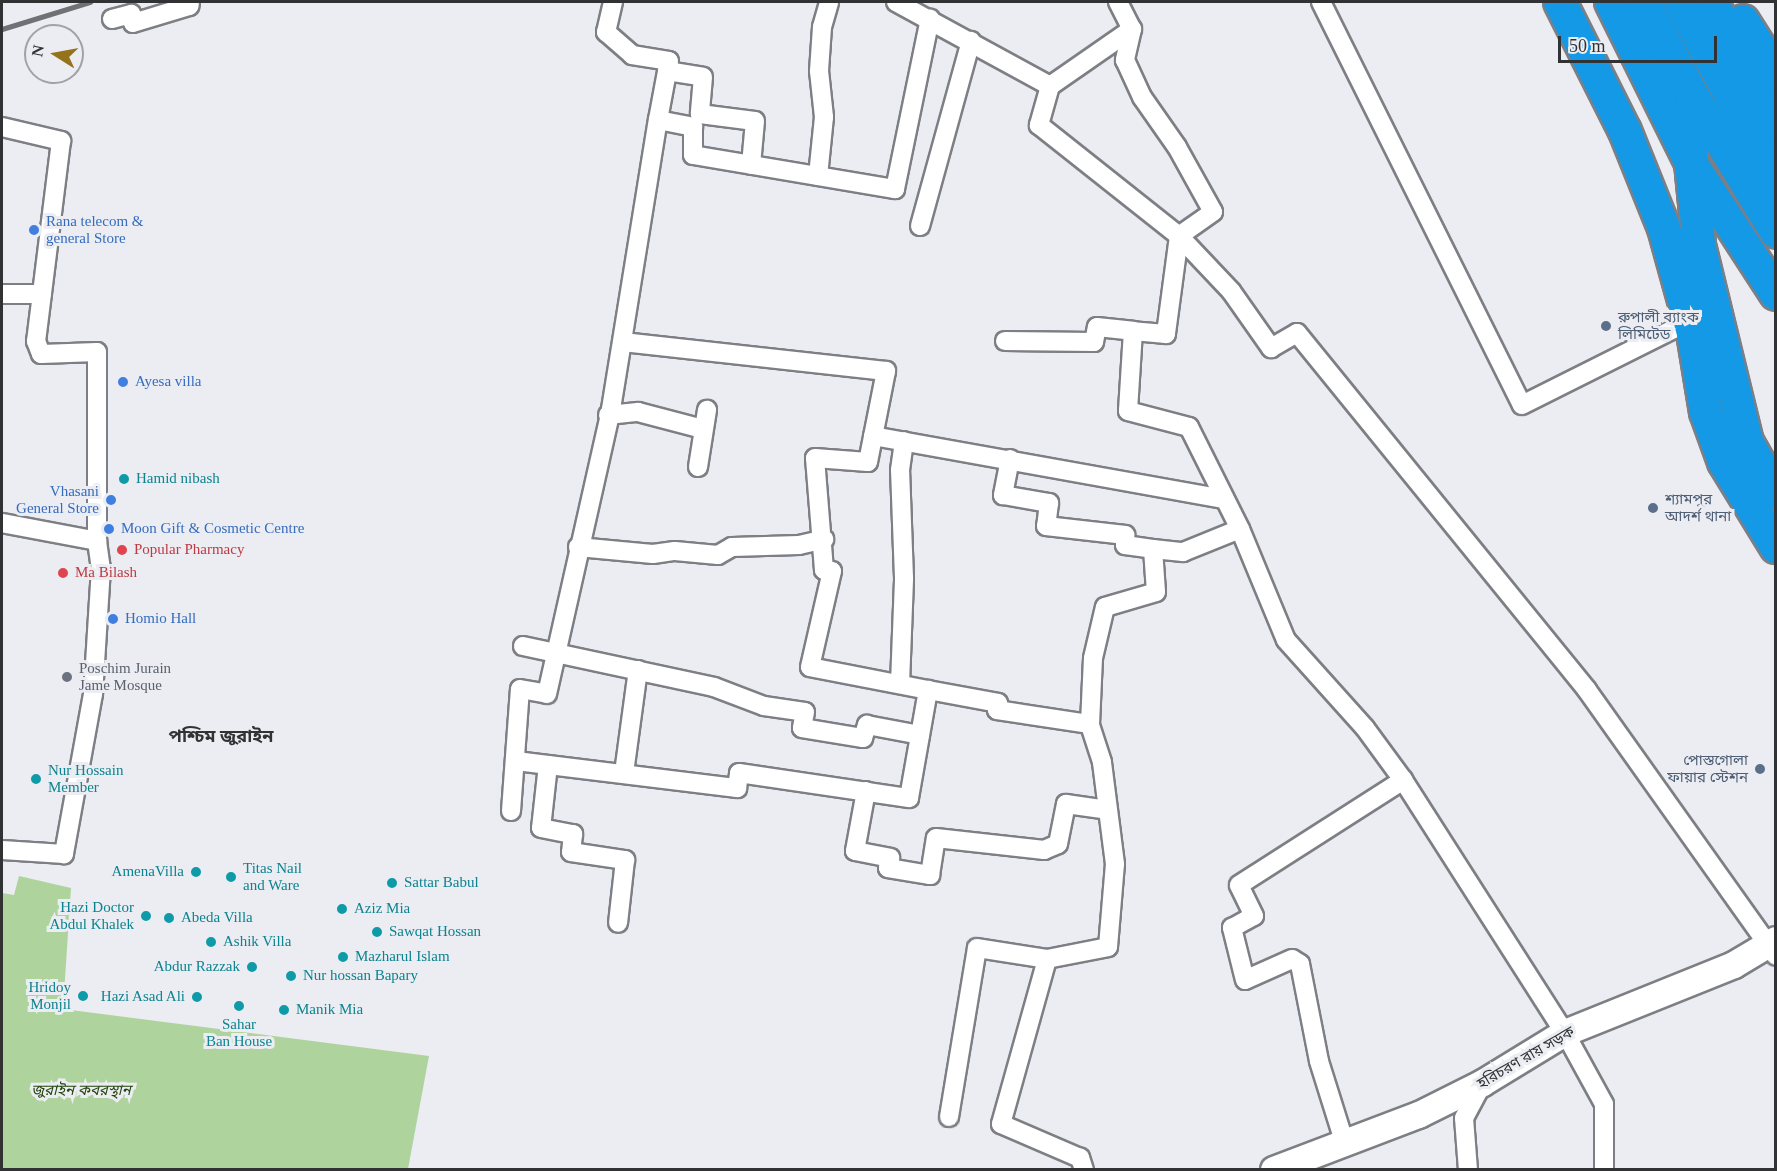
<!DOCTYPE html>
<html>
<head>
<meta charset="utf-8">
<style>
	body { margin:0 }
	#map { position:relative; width:1777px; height:1171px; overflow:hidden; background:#ebedf2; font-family:"Times New Roman","Noto Sans Bengali",serif }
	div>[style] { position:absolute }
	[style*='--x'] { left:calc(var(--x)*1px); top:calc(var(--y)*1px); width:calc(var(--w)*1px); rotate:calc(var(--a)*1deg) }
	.green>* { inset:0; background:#afd39d }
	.roads { filter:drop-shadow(2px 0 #7d7f84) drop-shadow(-2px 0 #7d7f84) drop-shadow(0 2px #7d7f84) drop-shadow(0 -2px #7d7f84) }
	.street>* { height:18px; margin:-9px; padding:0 9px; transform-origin:9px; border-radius:9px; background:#fff }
	.secondary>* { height:26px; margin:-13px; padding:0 13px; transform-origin:13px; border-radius:13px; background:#fff }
	.highway>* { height:32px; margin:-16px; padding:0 16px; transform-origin:16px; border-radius:16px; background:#1399e6 }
	.rail>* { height:4.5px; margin:-2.25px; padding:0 2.25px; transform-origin:2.25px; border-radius:2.25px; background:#707174 }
	.dots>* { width:16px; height:16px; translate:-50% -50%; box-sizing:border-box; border:3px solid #ebedf2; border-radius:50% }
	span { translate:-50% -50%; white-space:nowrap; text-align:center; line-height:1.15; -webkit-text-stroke:6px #ebedf2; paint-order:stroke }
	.shop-label { font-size:15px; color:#366cbe }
	.left { translate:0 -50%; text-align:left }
	.right { translate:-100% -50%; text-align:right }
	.service-label { font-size:15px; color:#4e5e75 }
	.culture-label { font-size:15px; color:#0d838f }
	.health-label { font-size:15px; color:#be3a42 }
	.worship-label { font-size:15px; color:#5b616d }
	.street-label { font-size:15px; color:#313234 }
	.park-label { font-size:15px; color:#23450c; font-style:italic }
	.quarter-label { font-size:18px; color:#313234; font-weight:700 }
	.frame { position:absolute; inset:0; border:3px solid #313234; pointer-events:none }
	.north { position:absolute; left:24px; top:24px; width:60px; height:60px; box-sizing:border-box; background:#ebedf2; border:2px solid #a1a2a6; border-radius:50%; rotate:281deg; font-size:16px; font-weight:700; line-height:24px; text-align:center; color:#313234 }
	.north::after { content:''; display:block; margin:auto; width:21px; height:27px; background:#95731b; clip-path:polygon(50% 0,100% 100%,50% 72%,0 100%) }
	.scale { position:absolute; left:1558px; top:36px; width:159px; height:27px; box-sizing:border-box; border:3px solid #313234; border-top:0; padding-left:8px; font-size:18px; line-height:21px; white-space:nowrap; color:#313234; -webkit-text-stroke:4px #ebedf2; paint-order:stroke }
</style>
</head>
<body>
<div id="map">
	<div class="green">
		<div style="clip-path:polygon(19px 876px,71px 888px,63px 1009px,429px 1056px,408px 1169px,2px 1169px,2px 893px,14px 895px)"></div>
	</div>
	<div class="roads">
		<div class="street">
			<div style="--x:613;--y:2;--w:31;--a:103"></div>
			<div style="--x:606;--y:32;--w:35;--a:41"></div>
			<div style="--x:632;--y:55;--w:37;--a:9"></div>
			<div style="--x:669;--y:61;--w:60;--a:100.6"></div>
			<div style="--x:658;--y:120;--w:36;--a:11"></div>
			<div style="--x:693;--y:127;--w:28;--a:90"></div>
			<div style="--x:693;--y:155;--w:205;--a:9.6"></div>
			<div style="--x:895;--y:189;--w:174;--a:-78.4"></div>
			<div style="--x:896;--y:2;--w:175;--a:28.6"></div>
			<div style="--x:1050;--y:86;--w:41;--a:105.8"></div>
			<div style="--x:1039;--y:125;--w:179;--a:38.4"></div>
			<div style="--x:1179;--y:236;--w:76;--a:46.6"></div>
			<div style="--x:1231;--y:291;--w:70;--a:54.9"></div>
			<div style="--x:1271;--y:348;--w:30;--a:-30"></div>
			<div style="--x:1297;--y:333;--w:460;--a:50.9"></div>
			<div style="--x:1587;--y:690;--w:326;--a:54.6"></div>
			<div style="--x:1118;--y:2;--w:30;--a:63"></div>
			<div style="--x:1132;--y:29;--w:32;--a:103"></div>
			<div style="--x:1125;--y:60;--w:41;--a:65.3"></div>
			<div style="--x:1142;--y:97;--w:61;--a:55"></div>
			<div style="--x:1177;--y:147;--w:74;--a:61"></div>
			<div style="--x:1213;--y:212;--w:42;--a:144.8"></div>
			<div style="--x:1179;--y:236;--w:99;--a:97.6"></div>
			<div style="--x:1166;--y:334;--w:33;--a:-175"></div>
			<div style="--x:1133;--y:331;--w:80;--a:93.6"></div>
			<div style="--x:1128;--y:411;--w:63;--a:14.7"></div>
			<div style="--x:1189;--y:427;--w:114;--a:63.4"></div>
			<div style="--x:1240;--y:529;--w:120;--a:67.5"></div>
			<div style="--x:1286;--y:640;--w:118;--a:48.1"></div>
			<div style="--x:1365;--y:728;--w:64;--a:53.8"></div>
			<div style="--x:1403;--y:780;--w:300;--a:57.4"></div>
			<div style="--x:1565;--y:1033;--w:81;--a:61.2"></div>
			<div style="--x:1604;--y:1104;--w:66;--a:90"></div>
			<div style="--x:1321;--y:2;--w:450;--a:63.5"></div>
			<div style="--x:1522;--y:405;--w:188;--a:-26.6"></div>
			<div style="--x:112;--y:19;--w:20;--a:-15"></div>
			<div style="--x:131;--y:14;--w:9;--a:77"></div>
			<div style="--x:133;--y:23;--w:59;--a:-16.9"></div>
			<div style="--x:189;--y:6;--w:4;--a:-76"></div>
			<div style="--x:667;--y:71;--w:36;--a:9"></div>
			<div style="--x:703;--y:77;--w:37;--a:95"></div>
			<div style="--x:700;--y:114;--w:55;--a:7.3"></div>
			<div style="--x:755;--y:121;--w:44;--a:95.2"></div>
			<div style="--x:1050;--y:86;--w:100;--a:-34.8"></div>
			<div style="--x:2;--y:127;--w:61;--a:13.3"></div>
			<div style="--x:61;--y:141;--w:202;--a:97.1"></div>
			<div style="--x:36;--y:341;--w:14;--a:69"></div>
			<div style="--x:41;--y:354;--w:56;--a:-2"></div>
			<div style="--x:97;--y:352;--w:189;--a:90"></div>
			<div style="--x:97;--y:541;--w:27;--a:82"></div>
			<div style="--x:101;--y:568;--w:126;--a:93.6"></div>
			<div style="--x:93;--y:694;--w:163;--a:100.3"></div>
			<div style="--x:64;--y:854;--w:62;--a:-176.3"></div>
			<div style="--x:818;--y:176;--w:59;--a:-84.2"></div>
			<div style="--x:824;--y:117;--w:46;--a:-96.2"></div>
			<div style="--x:819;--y:71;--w:44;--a:-86.1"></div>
			<div style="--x:822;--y:27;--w:26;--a:-74"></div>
			<div style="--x:920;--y:226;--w:192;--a:-74.6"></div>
			<div style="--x:2;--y:294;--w:40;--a:0"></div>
			<div style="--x:1005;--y:341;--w:89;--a:0.6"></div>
			<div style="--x:1094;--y:342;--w:15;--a:-79"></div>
			<div style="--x:1097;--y:327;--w:36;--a:6"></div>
			<div style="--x:608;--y:415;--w:30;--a:-6"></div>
			<div style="--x:638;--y:412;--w:67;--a:14.7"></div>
			<div style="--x:873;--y:436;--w:357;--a:10.2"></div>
			<div style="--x:1010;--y:459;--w:37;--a:101"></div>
			<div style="--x:1003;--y:495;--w:47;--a:9.9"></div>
			<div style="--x:1049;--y:503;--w:23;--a:97"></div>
			<div style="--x:1046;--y:526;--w:80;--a:6.5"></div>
			<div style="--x:1125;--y:535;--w:10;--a:90"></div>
			<div style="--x:1125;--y:545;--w:28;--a:8"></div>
			<div style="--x:698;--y:467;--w:58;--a:-81"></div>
			<div style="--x:2;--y:523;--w:97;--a:10.7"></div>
			<div style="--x:578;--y:547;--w:75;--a:5.3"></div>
			<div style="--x:653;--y:554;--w:22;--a:-8"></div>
			<div style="--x:675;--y:551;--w:43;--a:5.3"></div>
			<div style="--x:718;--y:555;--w:16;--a:-30"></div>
			<div style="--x:732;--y:547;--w:67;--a:-1.7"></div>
			<div style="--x:799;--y:545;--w:26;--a:-13"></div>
			<div style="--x:523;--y:646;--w:195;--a:12.1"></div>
			<div style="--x:714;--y:687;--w:53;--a:20.8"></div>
			<div style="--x:764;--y:706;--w:41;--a:8.3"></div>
			<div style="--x:805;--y:712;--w:16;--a:101"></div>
			<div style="--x:802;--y:728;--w:62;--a:9.3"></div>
			<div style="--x:863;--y:738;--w:14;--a:-73"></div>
			<div style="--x:867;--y:725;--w:54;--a:10.7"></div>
			<div style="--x:900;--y:684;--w:106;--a:-87.8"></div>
			<div style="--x:904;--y:578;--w:108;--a:-92.1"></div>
			<div style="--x:900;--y:470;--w:29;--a:-82"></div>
			<div style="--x:928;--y:690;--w:71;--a:10.5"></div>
			<div style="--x:998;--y:703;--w:7;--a:98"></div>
			<div style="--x:997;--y:710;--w:94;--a:8.6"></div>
			<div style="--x:516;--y:761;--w:223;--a:7"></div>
			<div style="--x:737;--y:788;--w:15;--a:-82"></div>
			<div style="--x:739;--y:773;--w:172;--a:8.4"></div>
			<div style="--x:909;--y:798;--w:110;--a:-80"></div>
			<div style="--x:928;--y:690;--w:120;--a:-169"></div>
			<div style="--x:810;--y:667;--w:98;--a:-77.1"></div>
			<div style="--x:832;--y:571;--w:8;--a:-173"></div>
			<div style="--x:824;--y:570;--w:112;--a:-94.6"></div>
			<div style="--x:815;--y:458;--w:53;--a:4.3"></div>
			<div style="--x:868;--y:462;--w:93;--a:-78.8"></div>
			<div style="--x:886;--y:371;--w:265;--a:-173.7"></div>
			<div style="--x:548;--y:765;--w:63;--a:96.3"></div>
			<div style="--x:541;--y:828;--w:33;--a:11"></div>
			<div style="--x:573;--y:834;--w:18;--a:96"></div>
			<div style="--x:571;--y:852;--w:55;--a:8.4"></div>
			<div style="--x:625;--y:860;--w:63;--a:96.3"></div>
			<div style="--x:624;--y:773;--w:104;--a:-82.3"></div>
			<div style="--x:866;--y:791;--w:61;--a:100.4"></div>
			<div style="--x:855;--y:851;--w:36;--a:11"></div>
			<div style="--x:890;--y:858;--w:10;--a:101"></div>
			<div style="--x:888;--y:868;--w:43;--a:9.5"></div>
			<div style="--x:930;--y:875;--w:37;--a:-81"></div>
			<div style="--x:936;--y:838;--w:109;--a:6.3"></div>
			<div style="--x:1044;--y:850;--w:15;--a:-23"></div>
			<div style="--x:1058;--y:844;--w:41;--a:-78.7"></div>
			<div style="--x:1066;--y:804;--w:42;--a:8.1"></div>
			<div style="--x:511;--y:811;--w:122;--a:-85.8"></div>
			<div style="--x:520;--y:689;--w:27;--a:10"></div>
			<div style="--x:547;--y:694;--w:292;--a:-77.3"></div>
			<div style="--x:611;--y:409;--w:293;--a:-80.8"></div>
			<div style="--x:949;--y:1117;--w:171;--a:-80.6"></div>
			<div style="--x:977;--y:948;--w:71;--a:8.9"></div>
			<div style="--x:1344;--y:1141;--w:84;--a:-107.4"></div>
			<div style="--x:1319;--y:1061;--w:99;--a:-101.1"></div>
			<div style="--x:1300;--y:964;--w:9;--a:-148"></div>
			<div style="--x:1292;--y:959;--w:51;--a:155.9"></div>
			<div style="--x:1245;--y:980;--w:54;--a:-104"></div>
			<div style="--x:1232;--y:928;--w:25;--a:-29"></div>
			<div style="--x:1254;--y:916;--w:34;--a:-116"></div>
			<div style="--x:1239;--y:885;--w:195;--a:-32.6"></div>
			<div style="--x:1084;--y:1170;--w:13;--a:-108"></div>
			<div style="--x:1080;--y:1158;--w:86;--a:-156.7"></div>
			<div style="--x:1001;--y:1124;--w:171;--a:-74.4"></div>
			<div style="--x:1047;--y:959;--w:62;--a:-11.1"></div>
			<div style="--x:1108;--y:947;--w:83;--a:-85.2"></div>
			<div style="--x:1115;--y:864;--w:103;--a:-97.3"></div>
			<div style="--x:1102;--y:762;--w:40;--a:-108"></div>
			<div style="--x:1090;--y:724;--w:66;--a:-87.4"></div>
			<div style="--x:1093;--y:658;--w:52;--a:-76.8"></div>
			<div style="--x:1105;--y:607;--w:53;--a:-16.4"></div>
			<div style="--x:1156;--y:592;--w:43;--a:-94"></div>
			<div style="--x:1153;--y:549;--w:30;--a:6"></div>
			<div style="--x:1183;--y:552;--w:61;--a:-22"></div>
			<div style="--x:1468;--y:1170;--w:52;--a:-94.4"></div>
			<div style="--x:1464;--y:1118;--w:40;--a:-62"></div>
		</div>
		<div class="secondary">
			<div style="--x:1274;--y:1170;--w:155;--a:-20.8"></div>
			<div style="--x:1419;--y:1115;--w:72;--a:-26.6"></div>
			<div style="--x:1483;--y:1083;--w:96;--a:-31.4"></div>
			<div style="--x:1565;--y:1033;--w:182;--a:-21.9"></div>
			<div style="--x:1734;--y:965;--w:49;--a:-30.8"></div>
		</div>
		<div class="highway">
			<div style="--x:1560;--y:2;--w:144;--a:63.3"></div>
			<div style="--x:1625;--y:131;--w:105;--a:68.1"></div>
			<div style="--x:1664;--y:228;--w:109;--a:74.6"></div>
			<div style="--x:1693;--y:333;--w:80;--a:80.7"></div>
			<div style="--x:1706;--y:412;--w:53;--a:70.2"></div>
			<div style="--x:1724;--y:462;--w:100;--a:58.5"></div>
			<div style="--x:1611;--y:2;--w:180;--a:63.6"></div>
			<div style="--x:1691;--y:163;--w:156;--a:57"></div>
			<div style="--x:1644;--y:2;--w:106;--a:62.5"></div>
			<div style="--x:1693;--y:96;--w:159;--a:58.6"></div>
			<div style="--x:1680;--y:2;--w:202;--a:61.7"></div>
			<div style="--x:1712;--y:2;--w:140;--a:62.7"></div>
			<div style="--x:1743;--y:21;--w:62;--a:57.6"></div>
			<div style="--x:1693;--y:96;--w:67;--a:91.7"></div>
			<div style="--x:1691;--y:163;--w:82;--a:84.4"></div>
			<div style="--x:1699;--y:245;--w:203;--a:76.3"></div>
			<div style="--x:1747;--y:442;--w:59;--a:60.4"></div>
		</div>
	</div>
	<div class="rail">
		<div style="--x:2;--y:29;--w:92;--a:-17.1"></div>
	</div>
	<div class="dots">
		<div style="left:34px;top:230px;background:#3f7fe0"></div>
		<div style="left:1606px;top:326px;background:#5c6f8a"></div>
		<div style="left:123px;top:382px;background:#3f7fe0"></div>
		<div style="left:124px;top:479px;background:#0f9aa8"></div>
		<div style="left:111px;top:500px;background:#3f7fe0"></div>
		<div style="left:1653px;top:508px;background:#5c6f8a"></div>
		<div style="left:109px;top:529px;background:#3f7fe0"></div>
		<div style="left:122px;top:550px;background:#e0444e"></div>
		<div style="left:63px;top:573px;background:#e0444e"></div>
		<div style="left:113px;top:619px;background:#3f7fe0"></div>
		<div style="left:67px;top:677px;background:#6b7280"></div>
		<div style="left:1760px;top:769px;background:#5c6f8a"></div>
		<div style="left:36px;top:779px;background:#0f9aa8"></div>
		<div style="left:196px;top:872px;background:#0f9aa8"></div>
		<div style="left:231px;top:877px;background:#0f9aa8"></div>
		<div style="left:392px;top:883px;background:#0f9aa8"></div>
		<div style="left:342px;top:909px;background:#0f9aa8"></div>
		<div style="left:146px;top:916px;background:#0f9aa8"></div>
		<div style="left:169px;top:918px;background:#0f9aa8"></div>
		<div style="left:377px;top:932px;background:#0f9aa8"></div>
		<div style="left:211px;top:942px;background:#0f9aa8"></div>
		<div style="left:343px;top:957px;background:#0f9aa8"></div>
		<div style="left:252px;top:967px;background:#0f9aa8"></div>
		<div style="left:291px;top:976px;background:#0f9aa8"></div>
		<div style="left:83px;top:996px;background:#0f9aa8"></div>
		<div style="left:197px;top:997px;background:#0f9aa8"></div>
		<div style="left:239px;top:1006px;background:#0f9aa8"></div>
		<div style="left:284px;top:1010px;background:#0f9aa8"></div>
	</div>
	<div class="shop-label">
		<span class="left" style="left:46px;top:230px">Rana telecom &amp;<br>general Store</span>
		<span class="left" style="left:135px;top:382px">Ayesa villa</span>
		<span class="right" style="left:99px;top:500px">Vhasani<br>General Store</span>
		<span class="left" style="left:121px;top:529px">Moon Gift &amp; Cosmetic Centre</span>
		<span class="left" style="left:125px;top:619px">Homio Hall</span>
	</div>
	<div class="service-label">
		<span class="left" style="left:1618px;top:326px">রুপালী ব্যাংক<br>লিমিটেড</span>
		<span class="left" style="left:1665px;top:508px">শ্যামপুর<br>আদর্শ থানা</span>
		<span class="right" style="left:1748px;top:769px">পোস্তগোলা<br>ফায়ার স্টেশন</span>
	</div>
	<div class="culture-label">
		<span class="left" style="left:136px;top:479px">Hamid nibash</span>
		<span class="left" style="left:48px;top:779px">Nur Hossain<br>Member</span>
		<span class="left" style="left:243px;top:877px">Titas Nail<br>and Ware</span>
		<span class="right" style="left:184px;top:872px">AmenaVilla</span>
		<span class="left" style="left:404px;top:883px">Sattar Babul</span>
		<span class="right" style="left:134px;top:916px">Hazi Doctor<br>Abdul Khalek</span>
		<span class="left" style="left:354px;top:909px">Aziz Mia</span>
		<span class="left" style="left:181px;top:918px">Abeda Villa</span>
		<span class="left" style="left:389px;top:932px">Sawqat Hossan</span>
		<span class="left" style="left:223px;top:942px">Ashik Villa</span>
		<span class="left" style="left:355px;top:957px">Mazharul Islam</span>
		<span class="right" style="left:240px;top:967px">Abdur Razzak</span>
		<span class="left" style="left:303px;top:976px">Nur hossan Bapary</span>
		<span class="right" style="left:71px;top:996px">Hridoy<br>Monjil</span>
		<span class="right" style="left:185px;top:997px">Hazi Asad Ali</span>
		<span class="left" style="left:296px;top:1010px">Manik Mia</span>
		<span style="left:239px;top:1033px">Sahar<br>Ban House</span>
	</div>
	<div class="health-label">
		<span class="left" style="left:134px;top:550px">Popular Pharmacy</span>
		<span class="left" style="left:75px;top:573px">Ma Bilash</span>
	</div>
	<div class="worship-label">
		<span class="left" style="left:79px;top:677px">Poschim Jurain<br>Jame Mosque</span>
	</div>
	<div class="street-label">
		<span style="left:1526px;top:1058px;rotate:-30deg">হরিচরণ রায় সড়ক</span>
	</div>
	<div class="park-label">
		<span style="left:81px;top:1091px">জুরাইন কবরস্থান</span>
	</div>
	<div class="quarter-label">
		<span style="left:221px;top:736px">পশ্চিম জুরাইন</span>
	</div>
	<div class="frame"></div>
	<div class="north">N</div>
	<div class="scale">50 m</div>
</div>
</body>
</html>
